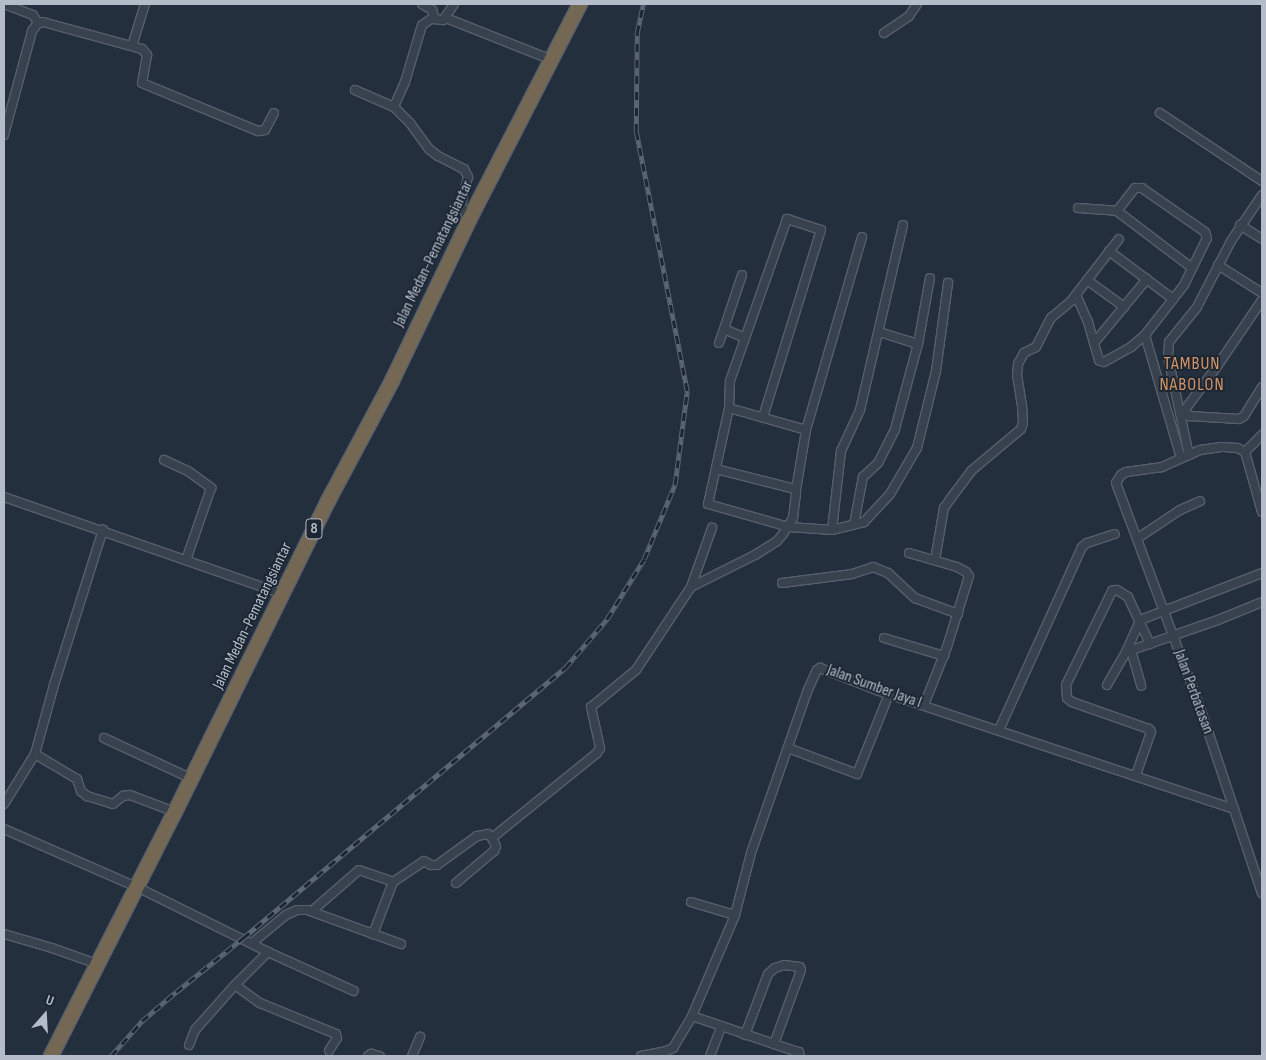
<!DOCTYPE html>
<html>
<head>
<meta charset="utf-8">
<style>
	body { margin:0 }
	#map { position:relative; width:1266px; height:1060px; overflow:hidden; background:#242f3e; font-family:"Sofia Sans Condensed",sans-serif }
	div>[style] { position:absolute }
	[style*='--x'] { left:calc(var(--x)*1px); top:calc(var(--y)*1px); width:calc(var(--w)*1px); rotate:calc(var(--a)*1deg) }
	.roads { filter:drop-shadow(1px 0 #565f6c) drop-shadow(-1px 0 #565f6c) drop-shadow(0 1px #565f6c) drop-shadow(0 -1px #565f6c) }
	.street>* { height:8px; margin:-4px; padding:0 4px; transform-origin:4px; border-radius:4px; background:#38414e }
	.highway>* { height:14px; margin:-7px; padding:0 7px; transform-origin:7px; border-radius:7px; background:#746855 }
	.rail>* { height:4.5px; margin-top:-2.25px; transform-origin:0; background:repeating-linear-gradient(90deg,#1d2633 0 8px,#5a6575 0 16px); box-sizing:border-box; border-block:1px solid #5a6575 }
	span { translate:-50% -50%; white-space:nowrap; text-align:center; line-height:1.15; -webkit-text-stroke:4px #1d2633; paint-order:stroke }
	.shield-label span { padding:1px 4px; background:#1d2633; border:1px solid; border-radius:4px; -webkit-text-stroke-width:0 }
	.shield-label { font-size:15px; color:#b4bcc9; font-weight:700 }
	.street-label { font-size:16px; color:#b4bcc9 }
	.neighbourhood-label { font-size:18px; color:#d59563; letter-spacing:1px }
	.frame { position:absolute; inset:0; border:5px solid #b4bcc9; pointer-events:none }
	.north { position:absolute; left:20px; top:990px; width:50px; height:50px; -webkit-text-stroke:4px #1d2633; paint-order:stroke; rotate:19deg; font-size:14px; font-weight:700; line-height:20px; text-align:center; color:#b4bcc9 }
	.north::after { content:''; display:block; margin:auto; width:18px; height:22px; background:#b4bcc9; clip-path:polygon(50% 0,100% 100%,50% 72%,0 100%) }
</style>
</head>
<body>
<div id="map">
	<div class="roads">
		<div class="street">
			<div style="--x:4;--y:4;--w:31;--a:21"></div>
			<div style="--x:33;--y:15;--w:9;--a:58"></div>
			<div style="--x:422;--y:4;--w:12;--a:31"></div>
			<div style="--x:432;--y:10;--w:7;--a:74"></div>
			<div style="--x:434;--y:17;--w:14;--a:146"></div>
			<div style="--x:422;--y:25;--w:59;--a:106.6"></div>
			<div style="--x:405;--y:82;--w:27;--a:114"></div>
			<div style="--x:394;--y:107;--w:23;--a:45"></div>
			<div style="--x:410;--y:123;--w:32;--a:54"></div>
			<div style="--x:429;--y:149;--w:11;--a:38"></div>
			<div style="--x:438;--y:156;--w:29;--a:27"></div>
			<div style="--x:464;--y:169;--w:9;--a:63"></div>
			<div style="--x:468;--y:177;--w:29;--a:104"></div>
			<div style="--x:461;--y:205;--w:17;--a:62"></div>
			<div style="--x:446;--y:18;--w:114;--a:21.6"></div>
			<div style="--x:433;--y:19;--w:10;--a:6"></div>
			<div style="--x:443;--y:20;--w:19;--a:-55"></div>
			<div style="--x:884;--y:33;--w:30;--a:-34"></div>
			<div style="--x:909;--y:16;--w:14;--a:-56"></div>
			<div style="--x:132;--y:46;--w:44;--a:-72.8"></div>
			<div style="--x:355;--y:90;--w:43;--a:23.6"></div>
			<div style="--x:1160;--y:113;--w:123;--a:33.7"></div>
			<div style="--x:4;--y:135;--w:108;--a:-74.9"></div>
			<div style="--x:32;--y:31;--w:10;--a:-53"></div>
			<div style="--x:38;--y:23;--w:5;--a:-11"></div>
			<div style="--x:43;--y:22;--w:103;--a:15.3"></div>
			<div style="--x:142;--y:49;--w:8;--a:50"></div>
			<div style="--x:147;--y:55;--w:28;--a:100"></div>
			<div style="--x:142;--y:83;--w:126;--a:22.5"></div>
			<div style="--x:258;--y:131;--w:7;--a:-8"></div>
			<div style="--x:265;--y:130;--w:19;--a:-62"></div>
			<div style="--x:1078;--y:208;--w:39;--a:4"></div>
			<div style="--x:1117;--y:211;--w:94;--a:37.2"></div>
			<div style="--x:1240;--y:225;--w:26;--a:32"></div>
			<div style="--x:1109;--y:251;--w:80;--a:36.9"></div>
			<div style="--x:1218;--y:265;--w:52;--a:32.5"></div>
			<div style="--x:742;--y:275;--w:57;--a:108.4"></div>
			<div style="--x:724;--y:329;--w:23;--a:23"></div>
			<div style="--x:1087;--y:280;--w:46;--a:36.1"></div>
			<div style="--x:1076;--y:295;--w:30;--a:66"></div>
			<div style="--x:1088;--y:322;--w:40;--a:74"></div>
			<div style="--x:1099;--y:360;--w:5;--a:22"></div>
			<div style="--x:1104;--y:362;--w:31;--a:-29"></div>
			<div style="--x:1131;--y:347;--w:18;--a:-41"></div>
			<div style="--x:1145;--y:335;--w:63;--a:-52"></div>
			<div style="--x:1184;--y:285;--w:52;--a:-63.9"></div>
			<div style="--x:1207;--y:238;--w:6;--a:-108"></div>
			<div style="--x:1205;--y:232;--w:77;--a:-145.1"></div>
			<div style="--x:1142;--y:188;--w:7;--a:180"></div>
			<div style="--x:1135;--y:188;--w:29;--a:128"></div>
			<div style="--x:879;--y:332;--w:41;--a:17.1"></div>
			<div style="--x:1145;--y:335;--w:128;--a:73.7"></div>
			<div style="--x:719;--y:343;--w:15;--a:-70"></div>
			<div style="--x:1094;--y:343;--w:83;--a:-50.4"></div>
			<div style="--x:729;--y:408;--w:80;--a:15.9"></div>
			<div style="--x:1183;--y:411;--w:8;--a:40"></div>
			<div style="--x:1189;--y:416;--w:50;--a:3.4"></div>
			<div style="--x:1239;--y:419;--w:6;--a:-31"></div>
			<div style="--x:1244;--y:416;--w:34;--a:-58"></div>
			<div style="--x:1181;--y:415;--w:62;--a:-53.5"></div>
			<div style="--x:1218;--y:365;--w:78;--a:-55.9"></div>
			<div style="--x:763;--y:417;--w:196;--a:-72.8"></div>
			<div style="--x:821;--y:230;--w:36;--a:-162"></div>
			<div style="--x:787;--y:219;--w:172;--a:109.4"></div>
			<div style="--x:730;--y:381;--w:27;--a:92"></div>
			<div style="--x:729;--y:408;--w:98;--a:102.3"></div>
			<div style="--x:708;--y:504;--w:84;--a:15.9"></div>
			<div style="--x:789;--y:527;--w:43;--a:4"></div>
			<div style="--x:832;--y:530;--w:33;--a:-14"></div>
			<div style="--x:864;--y:522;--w:38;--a:-47"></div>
			<div style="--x:890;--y:494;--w:53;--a:-59.6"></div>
			<div style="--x:917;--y:448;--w:79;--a:-76.1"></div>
			<div style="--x:936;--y:371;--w:89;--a:-82.2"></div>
			<div style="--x:1245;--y:452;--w:24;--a:-45"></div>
			<div style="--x:1189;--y:455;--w:100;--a:-102.1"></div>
			<div style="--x:1168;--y:357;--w:15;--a:-86"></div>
			<div style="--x:1169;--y:342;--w:45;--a:-51.3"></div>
			<div style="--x:1197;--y:307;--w:74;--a:-62.7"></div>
			<div style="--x:1231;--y:241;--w:55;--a:-56"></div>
			<div style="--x:164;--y:460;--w:26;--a:25"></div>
			<div style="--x:188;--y:471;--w:29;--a:36"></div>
			<div style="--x:211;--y:488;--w:76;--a:109.1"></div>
			<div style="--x:796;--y:490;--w:61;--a:-80.5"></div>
			<div style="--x:806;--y:430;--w:201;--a:-73.8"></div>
			<div style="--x:4;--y:497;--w:295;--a:19.2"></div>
			<div style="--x:1262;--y:512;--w:62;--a:-105.8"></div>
			<div style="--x:1245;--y:452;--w:9;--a:-153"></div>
			<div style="--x:1237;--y:448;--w:16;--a:-176"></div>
			<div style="--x:1221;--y:447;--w:21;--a:172"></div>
			<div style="--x:1200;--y:450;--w:42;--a:155.9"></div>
			<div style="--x:1162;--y:467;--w:36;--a:172"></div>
			<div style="--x:1126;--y:472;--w:6;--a:149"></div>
			<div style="--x:1121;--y:475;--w:9;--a:122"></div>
			<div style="--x:1116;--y:483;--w:242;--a:69.5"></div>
			<div style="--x:1201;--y:710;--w:193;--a:71.6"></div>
			<div style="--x:854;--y:524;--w:48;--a:-79.2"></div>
			<div style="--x:863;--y:477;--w:21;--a:-43"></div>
			<div style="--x:878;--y:463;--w:38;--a:-63"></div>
			<div style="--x:895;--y:429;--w:88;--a:-74.9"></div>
			<div style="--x:918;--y:344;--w:67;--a:-79.7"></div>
			<div style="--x:832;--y:530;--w:80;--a:-83.5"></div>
			<div style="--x:841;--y:451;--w:45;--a:-65.1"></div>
			<div style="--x:860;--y:410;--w:190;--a:-76.9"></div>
			<div style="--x:1138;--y:538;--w:50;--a:-33.7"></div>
			<div style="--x:1180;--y:510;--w:22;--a:-24"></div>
			<div style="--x:909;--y:553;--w:50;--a:16.3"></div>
			<div style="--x:957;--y:567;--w:10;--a:29"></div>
			<div style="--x:966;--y:572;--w:5;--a:53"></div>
			<div style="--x:969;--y:576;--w:74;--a:107.2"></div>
			<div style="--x:947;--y:647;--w:62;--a:111.6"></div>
			<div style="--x:935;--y:560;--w:53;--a:-80.2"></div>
			<div style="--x:944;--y:508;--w:12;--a:-55"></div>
			<div style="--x:951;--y:498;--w:34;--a:-53"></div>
			<div style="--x:971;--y:471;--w:65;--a:-40"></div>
			<div style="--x:1021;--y:429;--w:6;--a:-72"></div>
			<div style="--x:1023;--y:423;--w:17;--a:-93"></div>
			<div style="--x:1022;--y:406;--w:30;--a:-99"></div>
			<div style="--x:1017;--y:376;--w:12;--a:-85"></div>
			<div style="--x:1018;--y:364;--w:13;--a:-61"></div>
			<div style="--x:1024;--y:353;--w:13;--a:-27"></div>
			<div style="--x:1036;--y:347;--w:33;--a:-63"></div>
			<div style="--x:1051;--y:318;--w:26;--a:-40"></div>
			<div style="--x:1071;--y:301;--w:78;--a:-52.3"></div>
			<div style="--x:782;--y:583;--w:71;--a:-7.3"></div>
			<div style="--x:852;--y:574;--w:22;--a:-18"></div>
			<div style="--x:873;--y:567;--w:16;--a:22"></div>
			<div style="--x:888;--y:573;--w:37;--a:43"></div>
			<div style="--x:915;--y:598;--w:46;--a:20.4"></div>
			<div style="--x:691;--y:587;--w:63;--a:-70.4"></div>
			<div style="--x:884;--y:638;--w:63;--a:16.7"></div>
			<div style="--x:1131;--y:650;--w:37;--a:74"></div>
			<div style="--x:1126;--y:652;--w:97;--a:-19.2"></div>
			<div style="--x:1218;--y:620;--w:48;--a:-22.2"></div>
			<div style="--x:1107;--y:685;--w:38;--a:-60"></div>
			<div style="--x:1126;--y:652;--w:35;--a:-66"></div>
			<div style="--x:1140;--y:620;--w:131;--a:-21.1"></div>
			<div style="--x:999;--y:730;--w:201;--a:-65.6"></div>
			<div style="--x:1082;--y:547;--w:6;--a:-39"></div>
			<div style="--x:1087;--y:543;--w:29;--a:-18"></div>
			<div style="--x:104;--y:738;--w:97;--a:25"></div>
			<div style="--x:788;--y:748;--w:74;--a:20.6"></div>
			<div style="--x:857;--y:774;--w:86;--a:-68.2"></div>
			<div style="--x:35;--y:754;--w:49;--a:30.8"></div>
			<div style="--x:77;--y:779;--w:13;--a:72"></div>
			<div style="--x:81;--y:791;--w:8;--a:40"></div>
			<div style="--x:87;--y:796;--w:27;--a:17"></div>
			<div style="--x:113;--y:804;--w:13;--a:-39"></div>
			<div style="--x:123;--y:796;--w:7;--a:-8"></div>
			<div style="--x:130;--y:795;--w:48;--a:20.7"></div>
			<div style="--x:1136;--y:775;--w:46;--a:-70.8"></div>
			<div style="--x:1151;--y:732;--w:4;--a:-124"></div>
			<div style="--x:1149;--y:729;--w:82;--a:-160.7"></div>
			<div style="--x:1072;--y:702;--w:6;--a:-141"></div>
			<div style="--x:1067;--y:698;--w:13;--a:-94"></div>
			<div style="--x:1066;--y:685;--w:105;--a:-63.9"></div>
			<div style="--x:1112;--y:591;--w:5;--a:-11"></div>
			<div style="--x:1117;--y:590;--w:13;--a:32"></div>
			<div style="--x:1128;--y:597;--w:52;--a:64.9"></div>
			<div style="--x:4;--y:804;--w:59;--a:-58.2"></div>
			<div style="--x:35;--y:754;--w:72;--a:-74.6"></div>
			<div style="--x:54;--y:685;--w:163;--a:-72.5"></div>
			<div style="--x:4;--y:829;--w:145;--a:23.6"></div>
			<div style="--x:137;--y:887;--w:146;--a:26.4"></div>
			<div style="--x:268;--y:952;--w:94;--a:24.4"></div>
			<div style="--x:393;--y:882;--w:37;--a:-34"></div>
			<div style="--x:424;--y:861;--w:8;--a:30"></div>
			<div style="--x:431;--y:865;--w:6;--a:0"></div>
			<div style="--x:437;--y:865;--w:49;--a:-35.9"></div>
			<div style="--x:477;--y:836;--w:11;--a:-10"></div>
			<div style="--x:488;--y:834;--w:6;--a:45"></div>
			<div style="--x:492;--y:838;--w:135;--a:-39"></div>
			<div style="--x:597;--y:753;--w:6;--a:-59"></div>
			<div style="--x:600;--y:748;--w:42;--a:-102.4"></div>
			<div style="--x:591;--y:707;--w:58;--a:-39.4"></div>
			<div style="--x:636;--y:670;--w:100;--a:-56.5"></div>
			<div style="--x:691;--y:587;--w:72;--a:-26.6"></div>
			<div style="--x:755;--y:555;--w:26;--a:-32"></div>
			<div style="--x:777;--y:541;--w:9;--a:-49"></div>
			<div style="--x:783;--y:534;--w:19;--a:-58"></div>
			<div style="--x:793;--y:518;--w:24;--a:-83"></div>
			<div style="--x:796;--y:494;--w:5;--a:-101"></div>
			<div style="--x:795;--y:489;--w:81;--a:-165.8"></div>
			<div style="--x:456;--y:883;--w:50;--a:-40.1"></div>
			<div style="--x:494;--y:851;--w:5;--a:-68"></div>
			<div style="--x:496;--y:846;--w:9;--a:-117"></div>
			<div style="--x:691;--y:902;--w:46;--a:16.5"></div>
			<div style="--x:312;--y:911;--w:62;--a:-41.1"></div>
			<div style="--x:359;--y:870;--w:36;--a:19"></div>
			<div style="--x:393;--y:882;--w:56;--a:111"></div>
			<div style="--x:4;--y:934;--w:50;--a:16.3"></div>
			<div style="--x:52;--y:948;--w:48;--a:19.6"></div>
			<div style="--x:252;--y:943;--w:44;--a:-39.5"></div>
			<div style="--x:286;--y:915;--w:12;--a:-24"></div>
			<div style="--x:297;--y:910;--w:10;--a:0"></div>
			<div style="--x:307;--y:910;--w:100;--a:19.9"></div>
			<div style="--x:268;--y:952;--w:47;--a:135"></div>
			<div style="--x:235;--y:985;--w:31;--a:36"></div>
			<div style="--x:260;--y:1003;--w:82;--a:22.2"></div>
			<div style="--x:336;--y:1034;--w:4;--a:76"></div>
			<div style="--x:337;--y:1038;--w:15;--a:122"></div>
			<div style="--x:692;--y:1016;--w:109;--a:18.8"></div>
			<div style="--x:795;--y:1051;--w:4;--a:14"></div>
			<div style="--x:799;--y:1052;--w:4;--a:76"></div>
			<div style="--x:745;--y:1035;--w:65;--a:-69.3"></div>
			<div style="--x:768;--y:974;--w:9;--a:-41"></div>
			<div style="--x:775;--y:968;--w:9;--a:-18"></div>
			<div style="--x:784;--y:965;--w:16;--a:7"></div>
			<div style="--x:800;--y:967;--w:3;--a:72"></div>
			<div style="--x:801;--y:970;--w:79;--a:110"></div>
			<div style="--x:189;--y:1045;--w:16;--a:-68"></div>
			<div style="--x:195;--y:1030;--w:60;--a:-48.4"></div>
			<div style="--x:368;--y:1056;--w:4;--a:-34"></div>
			<div style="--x:371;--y:1054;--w:9;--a:13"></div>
			<div style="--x:412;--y:1056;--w:21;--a:-67"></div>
			<div style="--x:641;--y:1056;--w:25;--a:-11"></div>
			<div style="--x:666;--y:1051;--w:8;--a:-23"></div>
			<div style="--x:673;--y:1048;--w:37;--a:-59"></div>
			<div style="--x:692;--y:1016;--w:110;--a:-66.9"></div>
			<div style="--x:735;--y:915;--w:64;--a:-75.5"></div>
			<div style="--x:751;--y:853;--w:170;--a:-70.8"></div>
			<div style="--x:807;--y:692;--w:24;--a:-66"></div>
			<div style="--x:817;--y:670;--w:4;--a:-34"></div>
			<div style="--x:820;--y:668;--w:63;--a:21.3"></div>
			<div style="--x:879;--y:691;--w:374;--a:18.4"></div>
			<div style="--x:710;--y:1056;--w:31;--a:-69"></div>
		</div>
		<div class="highway">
			<div style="--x:51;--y:1056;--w:274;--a:-63.1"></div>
			<div style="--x:175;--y:812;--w:347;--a:-63.8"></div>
			<div style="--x:328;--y:501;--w:136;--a:-61.9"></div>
			<div style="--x:392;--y:381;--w:178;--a:-64.4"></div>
			<div style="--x:469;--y:220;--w:243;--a:-62.8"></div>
		</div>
	</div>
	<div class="rail">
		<div style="--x:111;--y:1056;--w:47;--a:-48.5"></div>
		<div style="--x:142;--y:1021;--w:45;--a:-40.5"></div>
		<div style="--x:176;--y:992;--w:86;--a:-38.9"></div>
		<div style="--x:243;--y:938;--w:420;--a:-40"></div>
		<div style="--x:565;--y:668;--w:65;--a:-49.4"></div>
		<div style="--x:607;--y:619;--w:70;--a:-58.3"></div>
		<div style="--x:644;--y:559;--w:81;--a:-67.5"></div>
		<div style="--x:675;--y:484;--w:94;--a:-82.6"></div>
		<div style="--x:687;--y:391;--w:264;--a:-101.1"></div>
		<div style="--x:636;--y:132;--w:99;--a:-89.4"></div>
		<div style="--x:637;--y:33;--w:30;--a:-78"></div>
	</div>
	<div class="shield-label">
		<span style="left:314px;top:529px">8</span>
	</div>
	<div class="street-label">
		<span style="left:434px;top:254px;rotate:-64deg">Jalan Medan-Pematangsiantar</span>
		<span style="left:253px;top:616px;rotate:-64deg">Jalan Medan-Pematangsiantar</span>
		<span style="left:874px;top:687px;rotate:20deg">Jalan Sumber Jaya I</span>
		<span style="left:1193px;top:692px;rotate:70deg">Jalan Perbatasan</span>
	</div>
	<div class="neighbourhood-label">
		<span style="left:1192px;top:375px">TAMBUN<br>NABOLON</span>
	</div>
	<div class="frame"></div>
	<div class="north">U</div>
</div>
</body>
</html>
